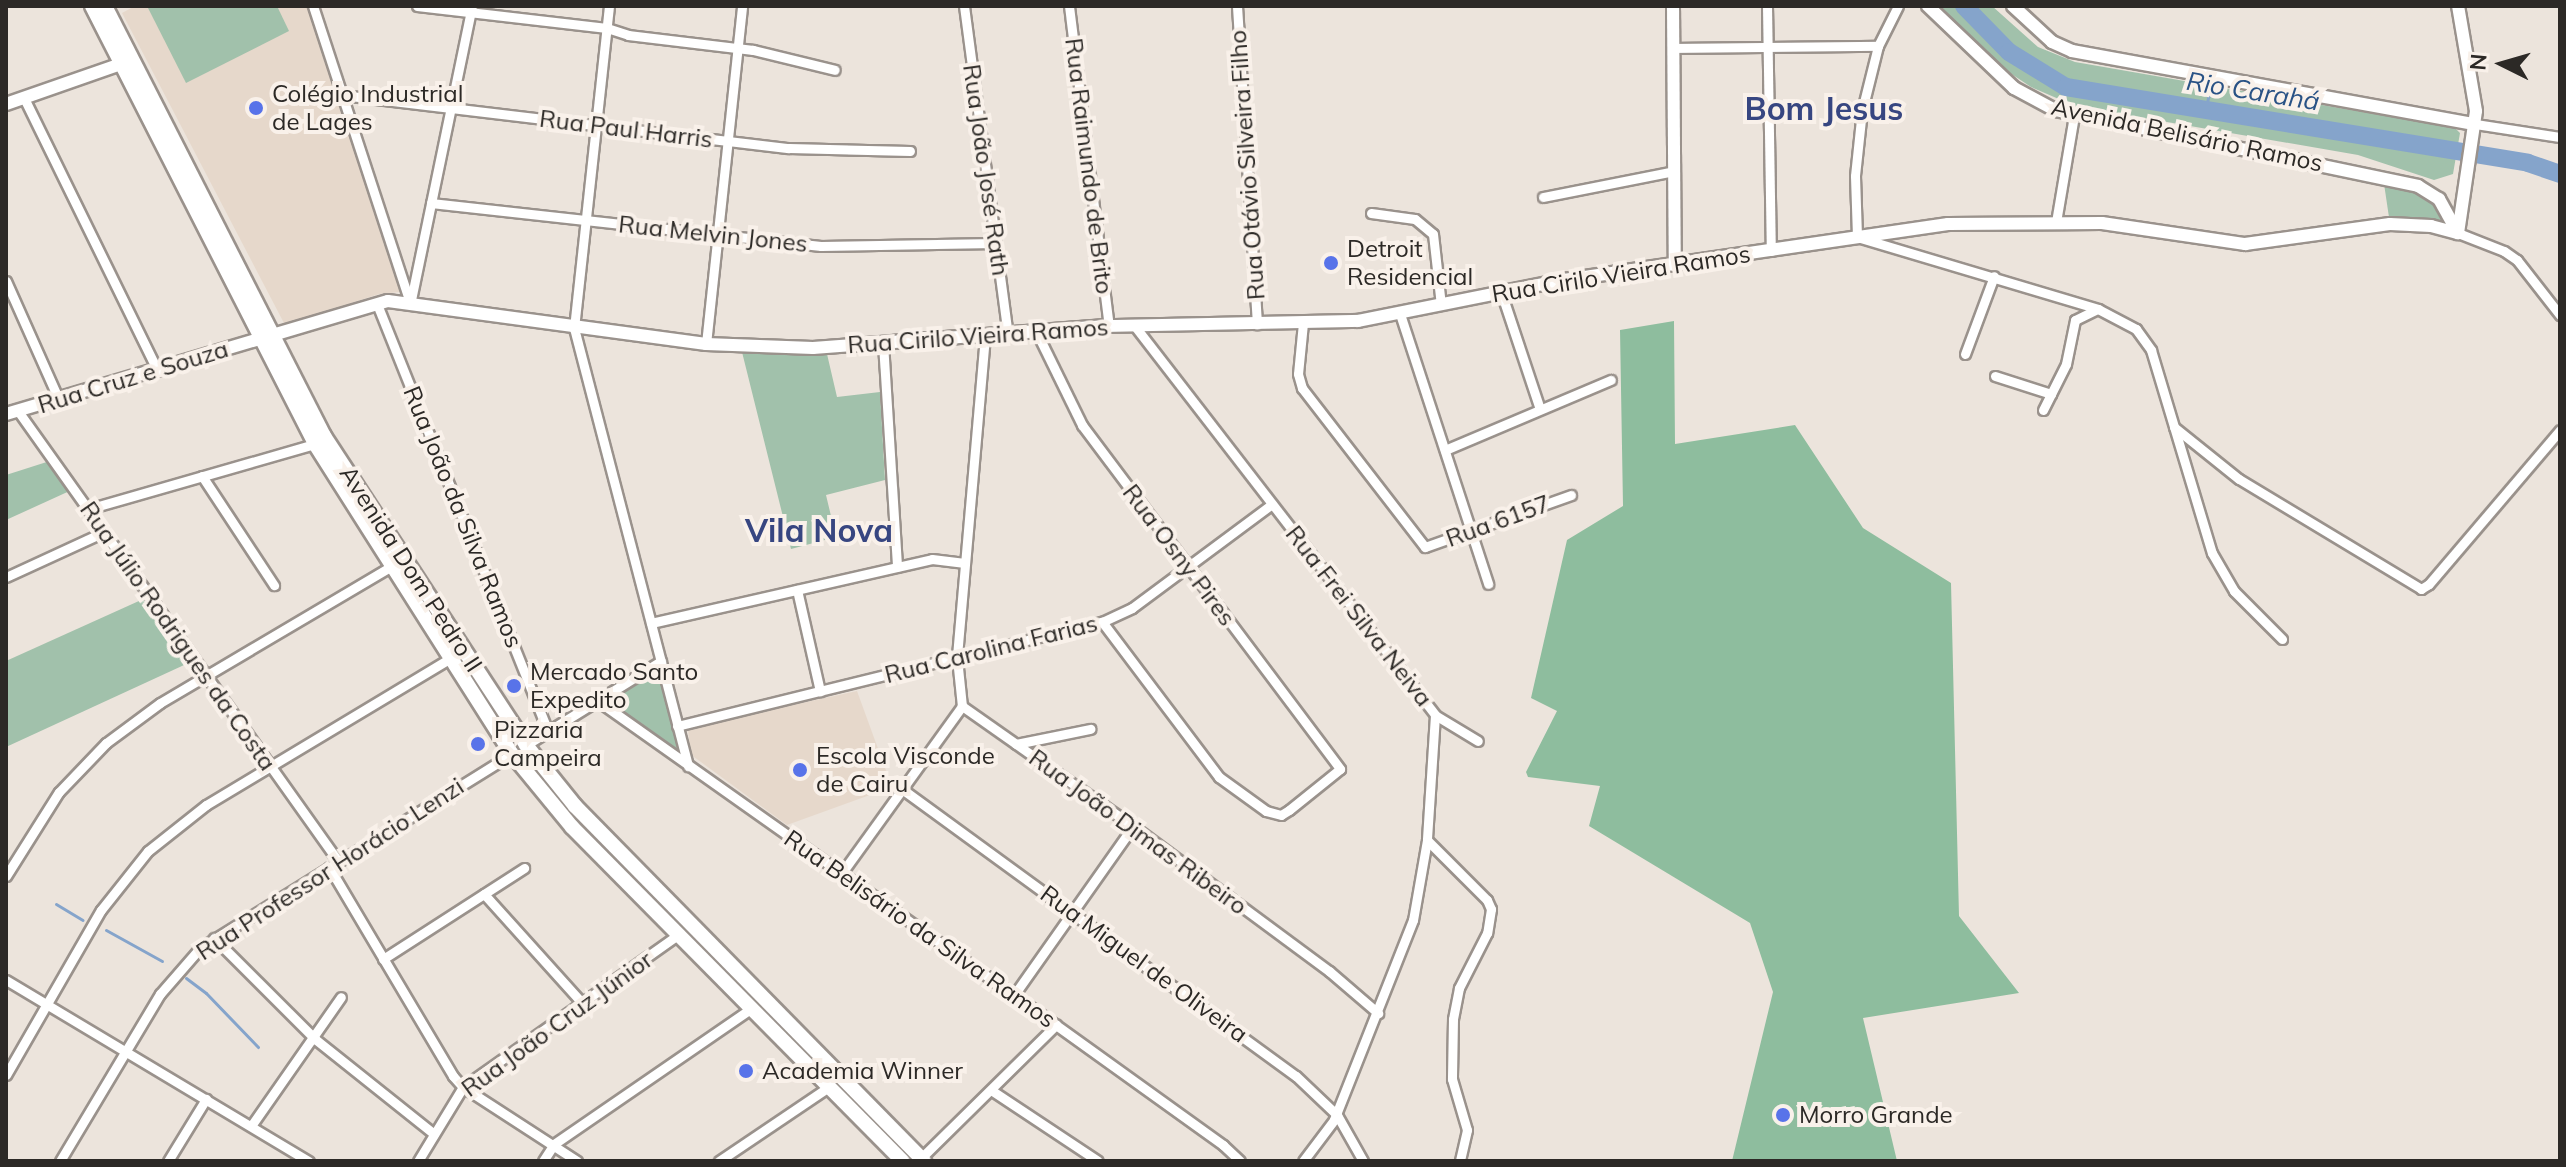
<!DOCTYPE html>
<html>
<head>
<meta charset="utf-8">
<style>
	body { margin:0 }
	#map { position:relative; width:2566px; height:1167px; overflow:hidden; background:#ece4dc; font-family:Mulish,sans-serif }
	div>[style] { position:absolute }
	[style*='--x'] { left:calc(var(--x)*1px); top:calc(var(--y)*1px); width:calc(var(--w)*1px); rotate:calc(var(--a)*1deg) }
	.built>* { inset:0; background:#e6d8cb }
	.green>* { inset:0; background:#a1c1ab }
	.forest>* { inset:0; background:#8ebd9e }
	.stream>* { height:3px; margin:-1.5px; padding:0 1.5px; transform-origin:1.5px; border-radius:1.5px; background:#85a4cb }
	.river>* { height:18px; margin:-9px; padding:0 9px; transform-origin:9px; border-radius:9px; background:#85a4cb }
	.roads { filter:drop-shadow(2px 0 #9a928c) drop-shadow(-2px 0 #9a928c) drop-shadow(0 2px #9a928c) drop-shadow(0 -2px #9a928c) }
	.street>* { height:9px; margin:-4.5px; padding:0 4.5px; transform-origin:4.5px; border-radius:4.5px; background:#fff }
	.secondary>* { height:12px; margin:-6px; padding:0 6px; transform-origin:6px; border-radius:6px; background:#fff }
	.primary>* { height:14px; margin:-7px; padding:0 7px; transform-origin:7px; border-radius:7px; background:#fff }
	.dots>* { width:22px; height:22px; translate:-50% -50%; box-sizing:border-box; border:4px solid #f9f1ea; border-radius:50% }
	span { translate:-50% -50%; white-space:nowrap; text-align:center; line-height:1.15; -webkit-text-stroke:8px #f9f1ea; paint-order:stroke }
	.poi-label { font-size:24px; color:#2c2926 }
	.left { translate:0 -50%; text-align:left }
	.street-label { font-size:24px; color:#2c2926 }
	.water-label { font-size:26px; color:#295285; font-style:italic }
	.district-label { font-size:32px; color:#374681; font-weight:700 }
	.frame { position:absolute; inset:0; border:8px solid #2c2926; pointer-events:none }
	.north { position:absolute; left:2462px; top:24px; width:80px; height:80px; -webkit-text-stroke:6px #f9f1ea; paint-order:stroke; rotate:275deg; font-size:22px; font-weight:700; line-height:32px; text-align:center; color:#2c2926 }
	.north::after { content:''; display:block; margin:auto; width:28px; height:36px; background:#2c2926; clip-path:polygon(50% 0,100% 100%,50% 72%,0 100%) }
</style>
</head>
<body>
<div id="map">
	<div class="built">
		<div style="clip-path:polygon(135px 6px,307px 6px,400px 292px,379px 294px,285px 325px,122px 13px)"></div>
		<div style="clip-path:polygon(857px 691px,892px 787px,787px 825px,690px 754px,688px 728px)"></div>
	</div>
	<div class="green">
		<div style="clip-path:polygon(147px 6px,277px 6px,289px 31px,186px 83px)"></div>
		<div style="clip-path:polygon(1937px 6px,1992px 6px,2038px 47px,2075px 62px,2455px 128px,2460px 133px,2453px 174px,2434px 180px,2358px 155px,2075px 106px,2031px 87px,2004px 69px)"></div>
		<div style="clip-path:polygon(2383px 177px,2430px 192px,2458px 233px,2390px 224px)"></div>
		<div style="clip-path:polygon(742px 352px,827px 354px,837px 397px,880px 392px,885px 480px,826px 495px,836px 537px,791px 549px)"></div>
		<div style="clip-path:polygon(53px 460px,74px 489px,6px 520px,6px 475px)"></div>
		<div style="clip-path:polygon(329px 462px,350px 485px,515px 738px,915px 1161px,908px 1161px,568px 812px,531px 767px)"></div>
		<div style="clip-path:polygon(150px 596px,195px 660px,6px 747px,6px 661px)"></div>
		<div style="clip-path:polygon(659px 671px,678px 751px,609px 701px)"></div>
	</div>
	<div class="forest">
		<div style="clip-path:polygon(1674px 321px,1675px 444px,1795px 425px,1863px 528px,1951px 583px,1959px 916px,2019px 993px,1863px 1018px,1897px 1161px,1732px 1161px,1773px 992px,1750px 923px,1589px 826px,1600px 786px,1528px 777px,1526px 772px,1557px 711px,1531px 698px,1567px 540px,1623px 506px,1620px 330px)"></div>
	</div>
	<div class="stream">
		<div style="--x:2205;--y:111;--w:22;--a:-77"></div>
		<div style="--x:56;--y:904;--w:31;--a:31"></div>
		<div style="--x:106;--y:930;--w:64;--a:29"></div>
		<div style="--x:186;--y:978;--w:25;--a:37"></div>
		<div style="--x:206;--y:993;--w:75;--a:46.1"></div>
	</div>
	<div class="river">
		<div style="--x:1964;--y:6;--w:64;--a:45.6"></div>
		<div style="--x:2009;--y:52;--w:67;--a:31.6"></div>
		<div style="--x:2066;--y:87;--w:468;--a:9.3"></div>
		<div style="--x:2528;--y:163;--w:34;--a:19"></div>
	</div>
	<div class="roads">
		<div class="street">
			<div style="--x:313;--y:6;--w:312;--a:71.9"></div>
			<div style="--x:417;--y:6;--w:191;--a:6.6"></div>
			<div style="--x:607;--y:28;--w:22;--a:18"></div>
			<div style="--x:628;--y:35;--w:126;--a:6.8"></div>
			<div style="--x:753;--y:50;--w:84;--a:13.7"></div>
			<div style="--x:609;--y:6;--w:324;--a:96.2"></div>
			<div style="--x:574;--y:328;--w:453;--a:75.4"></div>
			<div style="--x:964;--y:6;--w:331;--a:82.4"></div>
			<div style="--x:1069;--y:6;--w:322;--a:82.9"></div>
			<div style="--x:1237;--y:6;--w:319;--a:86.4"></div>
			<div style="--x:1767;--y:6;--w:245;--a:89.1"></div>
			<div style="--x:1898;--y:6;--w:45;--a:116.6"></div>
			<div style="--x:1878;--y:46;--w:66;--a:104"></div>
			<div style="--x:1862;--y:110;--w:66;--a:96.1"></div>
			<div style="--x:1855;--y:176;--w:61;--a:88.1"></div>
			<div style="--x:1857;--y:237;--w:252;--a:16.6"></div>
			<div style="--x:2098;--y:309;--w:43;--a:27.8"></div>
			<div style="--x:2136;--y:329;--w:26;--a:54"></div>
			<div style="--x:2151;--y:350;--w:212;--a:73.3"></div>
			<div style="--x:2212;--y:553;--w:44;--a:59.9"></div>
			<div style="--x:2234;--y:591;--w:68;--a:45"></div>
			<div style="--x:1674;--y:48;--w:204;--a:-0.6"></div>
			<div style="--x:342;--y:95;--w:450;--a:6.8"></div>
			<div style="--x:789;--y:148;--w:121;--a:1.4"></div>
			<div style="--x:24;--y:98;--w:304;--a:63.9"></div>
			<div style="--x:2475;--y:124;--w:86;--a:8.7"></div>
			<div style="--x:1543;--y:197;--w:134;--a:-11.2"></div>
			<div style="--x:431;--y:203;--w:392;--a:6.3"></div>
			<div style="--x:821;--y:246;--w:175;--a:-1"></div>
			<div style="--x:1371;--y:213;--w:44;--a:7.8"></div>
			<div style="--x:1415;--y:219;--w:23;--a:40"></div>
			<div style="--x:1433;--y:234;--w:71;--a:83.6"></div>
			<div style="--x:2056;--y:222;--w:108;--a:-80.4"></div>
			<div style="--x:2458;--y:233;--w:49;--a:21.4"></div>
			<div style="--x:2504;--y:251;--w:16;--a:35"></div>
			<div style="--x:2517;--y:260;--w:70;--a:52"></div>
			<div style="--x:6;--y:281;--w:130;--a:66"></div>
			<div style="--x:1501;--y:292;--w:123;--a:71.6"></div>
			<div style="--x:411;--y:300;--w:300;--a:-78.3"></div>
			<div style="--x:377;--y:304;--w:460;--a:68.2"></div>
			<div style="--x:1400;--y:314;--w:284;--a:71.9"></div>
			<div style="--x:1303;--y:323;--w:51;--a:95.6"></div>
			<div style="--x:1298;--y:374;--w:15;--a:74"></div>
			<div style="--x:1302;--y:388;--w:201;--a:52.3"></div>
			<div style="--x:1425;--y:547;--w:155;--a:-19.6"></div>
			<div style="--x:1134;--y:325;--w:493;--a:52.3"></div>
			<div style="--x:1435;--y:715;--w:125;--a:93.7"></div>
			<div style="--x:1427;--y:840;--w:81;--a:99.9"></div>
			<div style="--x:1413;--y:920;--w:215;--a:111.6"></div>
			<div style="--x:1334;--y:1120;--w:51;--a:127.1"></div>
			<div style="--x:1036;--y:331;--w:105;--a:63.9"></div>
			<div style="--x:1082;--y:425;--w:430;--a:53.1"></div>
			<div style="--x:1340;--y:769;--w:65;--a:141.2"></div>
			<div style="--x:1289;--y:810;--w:9;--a:148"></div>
			<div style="--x:1281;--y:815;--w:16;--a:-165"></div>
			<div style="--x:1266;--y:811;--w:58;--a:-144.1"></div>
			<div style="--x:1219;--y:777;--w:194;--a:-127"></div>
			<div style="--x:985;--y:336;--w:323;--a:95"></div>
			<div style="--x:957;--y:658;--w:48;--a:84.1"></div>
			<div style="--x:962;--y:706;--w:209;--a:35.1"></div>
			<div style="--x:1133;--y:826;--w:244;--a:36.5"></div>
			<div style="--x:1329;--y:971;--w:65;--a:40.6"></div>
			<div style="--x:883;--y:343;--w:224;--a:86.4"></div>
			<div style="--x:706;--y:344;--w:340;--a:-83.9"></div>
			<div style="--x:1965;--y:354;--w:83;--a:-69.6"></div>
			<div style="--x:1995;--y:376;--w:59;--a:17.8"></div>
			<div style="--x:2043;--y:410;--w:51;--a:-63.4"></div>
			<div style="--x:2066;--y:364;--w:45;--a:-78.4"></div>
			<div style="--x:2075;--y:320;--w:25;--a:-26"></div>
			<div style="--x:18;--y:411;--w:552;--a:54.58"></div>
			<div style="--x:2174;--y:427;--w:83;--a:38.7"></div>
			<div style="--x:2239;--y:479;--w:213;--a:31.1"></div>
			<div style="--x:2421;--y:589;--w:9;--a:-32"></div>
			<div style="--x:2429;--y:584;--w:202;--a:-49.6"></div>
			<div style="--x:1445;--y:450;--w:180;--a:-22.9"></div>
			<div style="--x:202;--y:476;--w:131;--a:56.6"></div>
			<div style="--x:88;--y:509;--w:236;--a:-16"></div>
			<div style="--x:6;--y:577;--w:108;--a:-24.7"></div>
			<div style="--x:797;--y:590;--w:104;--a:77.2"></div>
			<div style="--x:651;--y:623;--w:288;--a:-12.8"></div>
			<div style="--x:932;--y:559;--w:33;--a:7"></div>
			<div style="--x:598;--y:701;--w:561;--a:35.28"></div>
			<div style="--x:1056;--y:1025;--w:206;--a:35.7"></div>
			<div style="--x:1223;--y:1145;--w:23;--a:43"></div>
			<div style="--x:1435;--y:715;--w:50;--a:31.2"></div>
			<div style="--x:677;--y:726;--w:438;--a:-13.8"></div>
			<div style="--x:1102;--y:622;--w:33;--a:-25"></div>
			<div style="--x:1132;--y:608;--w:174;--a:-36.6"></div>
			<div style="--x:1016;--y:744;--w:76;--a:-11.5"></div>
			<div style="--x:526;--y:745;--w:159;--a:-31.9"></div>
			<div style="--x:902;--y:789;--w:487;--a:36.1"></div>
			<div style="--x:1296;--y:1076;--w:57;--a:43.6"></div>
			<div style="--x:1337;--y:1115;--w:53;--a:60.5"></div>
			<div style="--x:1427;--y:840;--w:85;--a:45"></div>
			<div style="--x:1487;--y:900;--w:10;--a:66"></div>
			<div style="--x:1491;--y:909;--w:24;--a:99"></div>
			<div style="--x:1487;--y:933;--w:62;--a:117"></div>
			<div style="--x:1459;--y:988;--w:32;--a:101"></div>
			<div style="--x:1453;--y:1019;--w:60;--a:91"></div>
			<div style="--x:1452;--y:1079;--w:53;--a:73.6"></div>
			<div style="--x:1467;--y:1130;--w:32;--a:103"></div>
			<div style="--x:329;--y:867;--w:243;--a:59.3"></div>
			<div style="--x:453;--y:1076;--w:15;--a:48"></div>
			<div style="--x:463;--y:1087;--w:136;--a:33"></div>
			<div style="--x:841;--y:874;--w:207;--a:-54.2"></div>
			<div style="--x:6;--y:876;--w:99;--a:-57.8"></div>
			<div style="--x:59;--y:792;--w:68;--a:-46.2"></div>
			<div style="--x:106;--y:743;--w:67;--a:-36.5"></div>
			<div style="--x:160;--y:703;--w:269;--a:-30.6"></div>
			<div style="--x:484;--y:894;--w:147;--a:48"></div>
			<div style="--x:214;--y:938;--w:143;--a:45"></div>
			<div style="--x:315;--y:1039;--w:152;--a:38.6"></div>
			<div style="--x:383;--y:959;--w:168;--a:-32.8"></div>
			<div style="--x:6;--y:980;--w:353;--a:30.9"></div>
			<div style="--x:1014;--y:995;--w:207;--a:-54.8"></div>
			<div style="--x:6;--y:1075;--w:190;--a:-60.1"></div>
			<div style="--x:101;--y:910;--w:75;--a:-51.5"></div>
			<div style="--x:148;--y:851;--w:74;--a:-38.4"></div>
			<div style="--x:206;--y:805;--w:286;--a:-31"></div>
			<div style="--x:991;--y:1090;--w:128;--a:33.6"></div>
			<div style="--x:251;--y:1126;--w:157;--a:-55.1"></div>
			<div style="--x:921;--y:1158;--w:190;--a:-44.6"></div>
			<div style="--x:60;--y:1161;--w:195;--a:-59.1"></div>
			<div style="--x:160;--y:994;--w:61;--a:-49"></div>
			<div style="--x:200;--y:948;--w:367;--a:-31.9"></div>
			<div style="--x:168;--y:1161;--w:73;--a:-58.5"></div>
			<div style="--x:418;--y:1161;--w:87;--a:-58.7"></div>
			<div style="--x:463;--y:1087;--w:265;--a:-35.3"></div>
			<div style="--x:543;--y:1161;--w:20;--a:-57"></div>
			<div style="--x:554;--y:1144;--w:240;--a:-34.5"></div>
			<div style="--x:719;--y:1161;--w:134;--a:-34"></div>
		</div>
		<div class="secondary">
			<div style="--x:1673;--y:6;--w:258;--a:89.6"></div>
			<div style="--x:1928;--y:6;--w:119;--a:43.6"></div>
			<div style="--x:2014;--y:88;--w:47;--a:28.2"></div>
			<div style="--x:2055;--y:110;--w:371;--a:11.8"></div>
			<div style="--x:2418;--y:186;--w:25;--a:32"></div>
			<div style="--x:2439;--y:199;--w:39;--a:61"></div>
			<div style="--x:2013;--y:6;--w:53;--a:42.7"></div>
			<div style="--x:2052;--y:42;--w:22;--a:24"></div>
			<div style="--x:2072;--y:51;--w:410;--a:10.3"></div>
			<div style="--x:6;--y:104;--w:122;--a:-19.2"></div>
			<div style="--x:6;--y:414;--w:398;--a:-16.5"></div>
			<div style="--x:388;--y:301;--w:321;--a:7.7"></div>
			<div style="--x:706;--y:344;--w:107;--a:2.1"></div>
			<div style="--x:813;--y:348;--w:297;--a:-4.3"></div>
			<div style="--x:1109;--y:326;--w:249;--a:-1.2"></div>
			<div style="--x:1358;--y:321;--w:210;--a:-11.3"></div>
			<div style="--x:1564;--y:280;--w:388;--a:-8.3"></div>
			<div style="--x:1948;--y:224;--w:154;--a:-0.4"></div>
			<div style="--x:2102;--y:223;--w:145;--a:8.4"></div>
			<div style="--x:2245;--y:244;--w:146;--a:-7.9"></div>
			<div style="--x:2390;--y:224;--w:41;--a:2.8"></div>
			<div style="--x:2431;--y:226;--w:28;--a:15"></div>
			<div style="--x:2458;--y:233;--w:123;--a:-81.6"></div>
			<div style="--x:2476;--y:111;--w:107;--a:-99.7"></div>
		</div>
		<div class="primary">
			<div style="--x:92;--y:6;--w:492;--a:63"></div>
			<div style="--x:315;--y:444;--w:367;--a:57.6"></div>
			<div style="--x:512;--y:754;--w:94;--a:50.6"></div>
			<div style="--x:572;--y:827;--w:470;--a:45.3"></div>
			<div style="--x:105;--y:6;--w:483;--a:63"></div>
			<div style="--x:324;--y:436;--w:369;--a:56.8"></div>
			<div style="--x:526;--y:745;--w:78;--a:51.2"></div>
			<div style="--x:575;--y:806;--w:498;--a:45.5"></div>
		</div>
	</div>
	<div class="dots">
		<div style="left:256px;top:108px;background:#5873e9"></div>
		<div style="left:1331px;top:263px;background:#5873e9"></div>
		<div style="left:514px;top:686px;background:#5873e9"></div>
		<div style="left:478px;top:744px;background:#5873e9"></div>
		<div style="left:800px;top:770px;background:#5873e9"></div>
		<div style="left:746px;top:1071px;background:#5873e9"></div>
		<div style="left:1783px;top:1115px;background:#5873e9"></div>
	</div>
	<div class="poi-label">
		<span class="left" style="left:272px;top:108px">Colégio Industrial<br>de Lages</span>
		<span class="left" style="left:1347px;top:263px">Detroit<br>Residencial</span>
		<span class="left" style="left:530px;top:686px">Mercado Santo<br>Expedito</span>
		<span class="left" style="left:494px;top:744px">Pizzaria<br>Campeira</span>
		<span class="left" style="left:816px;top:770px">Escola Visconde<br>de Cairu</span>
		<span class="left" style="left:762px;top:1071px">Academia Winner</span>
		<span class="left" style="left:1799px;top:1115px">Morro Grande</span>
	</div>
	<div class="street-label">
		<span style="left:626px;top:129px;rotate:7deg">Rua Paul Harris</span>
		<span style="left:2187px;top:135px;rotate:12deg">Avenida Belisário Ramos</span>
		<span style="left:1247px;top:165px;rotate:-94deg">Rua Otávio Silveira Filho</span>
		<span style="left:1089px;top:166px;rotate:83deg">Rua Raimundo de Brito</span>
		<span style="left:986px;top:170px;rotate:82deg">Rua João José Rath</span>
		<span style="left:713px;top:234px;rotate:6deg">Rua Melvin Jones</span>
		<span style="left:1621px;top:274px;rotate:-9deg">Rua Cirilo Vieira Ramos</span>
		<span style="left:978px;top:336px;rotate:-4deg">Rua Cirilo Vieira Ramos</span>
		<span style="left:133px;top:377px;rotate:-17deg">Rua Cruz e Souza</span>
		<span style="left:463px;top:517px;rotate:68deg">Rua João da Silva Ramos</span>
		<span style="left:1498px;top:521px;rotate:-20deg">Rua 6157</span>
		<span style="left:1179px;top:555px;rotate:53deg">Rua Osny Pires</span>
		<span style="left:411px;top:569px;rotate:57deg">Avenida Dom Pedro II</span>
		<span style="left:1359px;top:616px;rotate:52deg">Rua Frei Silva Neiva</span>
		<span style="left:178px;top:636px;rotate:55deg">Rua Júlio Rodrigues da Costa</span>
		<span style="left:991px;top:649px;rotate:-14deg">Rua Carolina Farias</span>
		<span style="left:1138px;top:832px;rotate:36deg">Rua João Dimas Ribeiro</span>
		<span style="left:330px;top:869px;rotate:-33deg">Rua Professor Horácio Lenzi</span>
		<span style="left:920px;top:929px;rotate:35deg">Rua Belisário da Silva Ramos</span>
		<span style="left:1144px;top:964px;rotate:36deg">Rua Miguel de Oliveira</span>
		<span style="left:557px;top:1024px;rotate:-36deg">Rua João Cruz Júnior</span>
	</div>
	<div class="water-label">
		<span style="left:2253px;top:91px;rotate:9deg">Rio Carahá</span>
	</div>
	<div class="district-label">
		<span style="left:1824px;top:108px">Bom Jesus</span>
		<span style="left:819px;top:530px">Vila Nova</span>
	</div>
	<div class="frame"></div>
	<div class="north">N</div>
</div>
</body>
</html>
